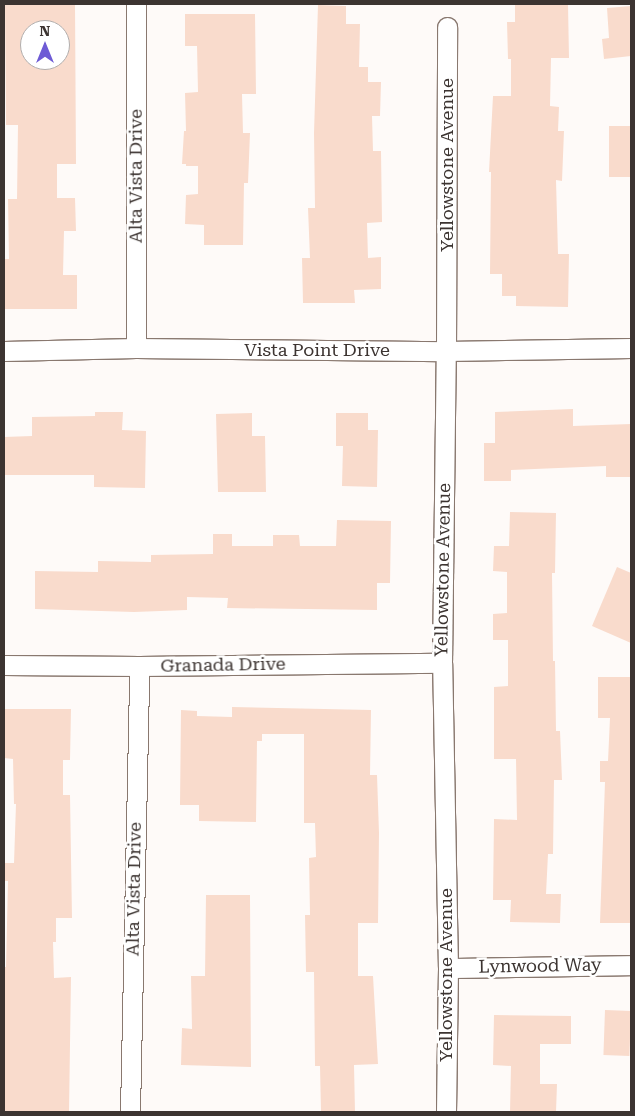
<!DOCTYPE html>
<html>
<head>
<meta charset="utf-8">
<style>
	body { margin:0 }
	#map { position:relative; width:635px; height:1116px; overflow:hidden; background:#fefaf8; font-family:"Roboto Serif",serif }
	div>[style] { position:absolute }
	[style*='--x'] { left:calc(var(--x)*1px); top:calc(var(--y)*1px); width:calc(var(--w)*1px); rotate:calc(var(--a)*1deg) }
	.building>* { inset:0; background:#f9dbcc; transform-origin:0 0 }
	.roads { filter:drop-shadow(1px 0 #89786f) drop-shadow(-1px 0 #89786f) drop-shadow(0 1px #89786f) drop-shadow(0 -1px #89786f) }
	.minor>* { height:19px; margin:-9.5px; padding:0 9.5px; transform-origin:9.5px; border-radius:9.5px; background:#fff }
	span { translate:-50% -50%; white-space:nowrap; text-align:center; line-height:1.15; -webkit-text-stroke:5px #fff; paint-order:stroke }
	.street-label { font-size:18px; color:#3c3431 }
	.frame { position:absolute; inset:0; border:5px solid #3c3431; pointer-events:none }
	.north { position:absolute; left:20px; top:20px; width:50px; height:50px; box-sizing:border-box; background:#fff; border:1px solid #b1aead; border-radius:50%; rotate:0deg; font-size:14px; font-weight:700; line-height:20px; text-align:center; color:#3c3431 }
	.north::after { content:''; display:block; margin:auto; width:18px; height:22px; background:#6e5bd5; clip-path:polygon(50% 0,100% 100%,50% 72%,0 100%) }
</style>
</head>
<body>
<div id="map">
	<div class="building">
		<div style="clip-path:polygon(evenodd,5px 4px,75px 4px,76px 164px,57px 164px,57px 198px,75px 198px,76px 231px,64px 231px,63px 275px,77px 275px,77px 309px,4px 309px,4px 259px,9px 259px,8px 199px,17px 199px,18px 125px,6px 125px,5px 4px,30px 30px,60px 30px,60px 60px,30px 60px,30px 30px)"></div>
		<div style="clip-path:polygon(515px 4px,568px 4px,569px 58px,551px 58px,550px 106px,559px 107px,558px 131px,564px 131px,562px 181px,556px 180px,558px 254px,569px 254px,568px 307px,516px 306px,516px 296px,502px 296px,502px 274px,490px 274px,491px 172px,489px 172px,493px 96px,511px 96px,511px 59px,508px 59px,507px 22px,515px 22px)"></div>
		<div style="clip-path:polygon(318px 5px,346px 6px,346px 24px,360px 24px,359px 67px,368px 67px,368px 82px,381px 82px,380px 116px,372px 116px,373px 151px,381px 151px,382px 222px,367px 223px,368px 258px,381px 257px,381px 289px,354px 290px,355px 303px,303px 303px,302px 258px,310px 258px,308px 208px,315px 208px,314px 133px)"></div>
		<div style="clip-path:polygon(631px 6px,631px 56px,604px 59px,602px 39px,609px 38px,607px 8px)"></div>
		<div style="clip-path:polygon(185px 14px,255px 14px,256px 94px,242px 94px,243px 133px,250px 133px,248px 183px,244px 183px,243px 245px,204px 245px,204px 225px,185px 224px,186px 195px,198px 194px,198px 166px,186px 166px,186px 164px,182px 164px,184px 131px,186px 131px,185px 93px,198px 92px,197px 46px,185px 46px)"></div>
		<div style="left:631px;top:126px;width:51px;height:22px;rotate:90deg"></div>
		<div style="clip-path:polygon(573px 409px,573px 426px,631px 424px,631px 477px,606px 477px,606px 466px,511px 470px,511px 481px,484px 481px,484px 443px,495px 443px,495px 412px)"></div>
		<div style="clip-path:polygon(95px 412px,123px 412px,122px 430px,146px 431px,145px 488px,94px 487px,94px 475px,4px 475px,4px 437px,32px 436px,32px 417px,95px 416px)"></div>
		<div style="clip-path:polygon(252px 413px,252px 436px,265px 436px,266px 492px,218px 492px,216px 414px)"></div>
		<div style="clip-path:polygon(336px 413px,368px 413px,368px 430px,378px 430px,377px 487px,342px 486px,343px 446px,336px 446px)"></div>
		<div style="clip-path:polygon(510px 512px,556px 513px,555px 573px,552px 573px,553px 661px,555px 661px,556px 731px,560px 731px,562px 780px,554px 780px,553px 854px,548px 854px,546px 894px,561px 894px,560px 923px,510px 922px,511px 900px,493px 900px,494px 819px,517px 820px,516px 759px,494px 759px,494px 687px,508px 686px,508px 640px,493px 640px,493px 614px,507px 613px,507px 572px,493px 571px,494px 546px,509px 546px)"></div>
		<div style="clip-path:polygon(337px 520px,391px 521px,390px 583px,377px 583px,377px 610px,227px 608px,228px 598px,187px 597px,187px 610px,134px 612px,35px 609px,35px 571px,98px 572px,98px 561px,151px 562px,151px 555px,213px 554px,213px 534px,232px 534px,232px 546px,273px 546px,273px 535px,299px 535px,300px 546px,336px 546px)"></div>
		<div style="clip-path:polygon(617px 567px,631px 573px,631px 643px,592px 626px)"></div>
		<div style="clip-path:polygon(598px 677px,631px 677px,631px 923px,600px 923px,605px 782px,600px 782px,600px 761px,608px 761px,610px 718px,598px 718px)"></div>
		<div style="clip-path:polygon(232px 707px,371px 710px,370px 775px,377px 775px,379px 833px,378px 923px,358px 923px,358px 976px,373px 976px,378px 1064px,354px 1065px,355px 1112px,321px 1112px,320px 1066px,315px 1066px,314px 972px,306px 972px,305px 915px,310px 915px,309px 858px,316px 857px,315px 823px,304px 823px,304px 734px,262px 734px,262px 741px,257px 741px,256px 822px,199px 821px,199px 805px,180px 805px,181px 710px,197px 711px,197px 716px,232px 717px)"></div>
		<div style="clip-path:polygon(4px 709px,71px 709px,70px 760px,63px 760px,63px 795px,70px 795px,72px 918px,56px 918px,56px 942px,53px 942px,54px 978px,71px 977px,69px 1112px,4px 1112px,4px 967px,6px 967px,8px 881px,4px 881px,4px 863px,14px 863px,16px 804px,14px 804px,13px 759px,4px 758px)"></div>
		<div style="clip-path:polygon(206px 895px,250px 895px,251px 1067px,181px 1065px,182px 1028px,192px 1029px,191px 976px,205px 976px)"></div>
		<div style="left:605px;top:1010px;width:26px;height:45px;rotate:2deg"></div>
		<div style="clip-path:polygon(494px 1015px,571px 1016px,571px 1044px,540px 1044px,540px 1084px,557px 1084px,556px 1112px,510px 1112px,511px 1066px,493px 1065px)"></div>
	</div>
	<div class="roads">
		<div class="minor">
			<div style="--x:136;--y:348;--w:344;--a:-90"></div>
			<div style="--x:4;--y:351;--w:132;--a:-1.3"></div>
			<div style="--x:136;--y:348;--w:310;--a:0.6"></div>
			<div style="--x:446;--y:351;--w:185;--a:-0.9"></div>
			<div style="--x:4;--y:665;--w:135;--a:0.4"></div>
			<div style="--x:139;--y:666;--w:303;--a:-0.6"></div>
			<div style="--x:448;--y:968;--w:183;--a:-0.9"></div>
			<div style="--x:130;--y:1112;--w:446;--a:-88.8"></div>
			<div style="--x:446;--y:1112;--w:144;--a:-89.2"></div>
			<div style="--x:448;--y:968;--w:305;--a:-91.1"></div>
			<div style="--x:442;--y:663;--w:312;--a:-89.3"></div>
			<div style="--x:446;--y:351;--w:324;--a:-89.8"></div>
		</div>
	</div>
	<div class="street-label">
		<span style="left:447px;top:165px;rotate:-90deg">Yellowstone Avenue</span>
		<span style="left:136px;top:176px;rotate:-90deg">Alta Vista Drive</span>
		<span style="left:317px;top:350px">Vista Point Drive</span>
		<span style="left:443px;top:570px;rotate:-89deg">Yellowstone Avenue</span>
		<span style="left:223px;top:665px;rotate:-1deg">Granada Drive</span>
		<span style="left:134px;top:889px;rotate:-89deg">Alta Vista Drive</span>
		<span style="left:540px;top:966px;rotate:-1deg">Lynwood Way</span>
		<span style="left:446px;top:975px;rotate:-90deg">Yellowstone Avenue</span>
	</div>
	<div class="frame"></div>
	<div class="north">N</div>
</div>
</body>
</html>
